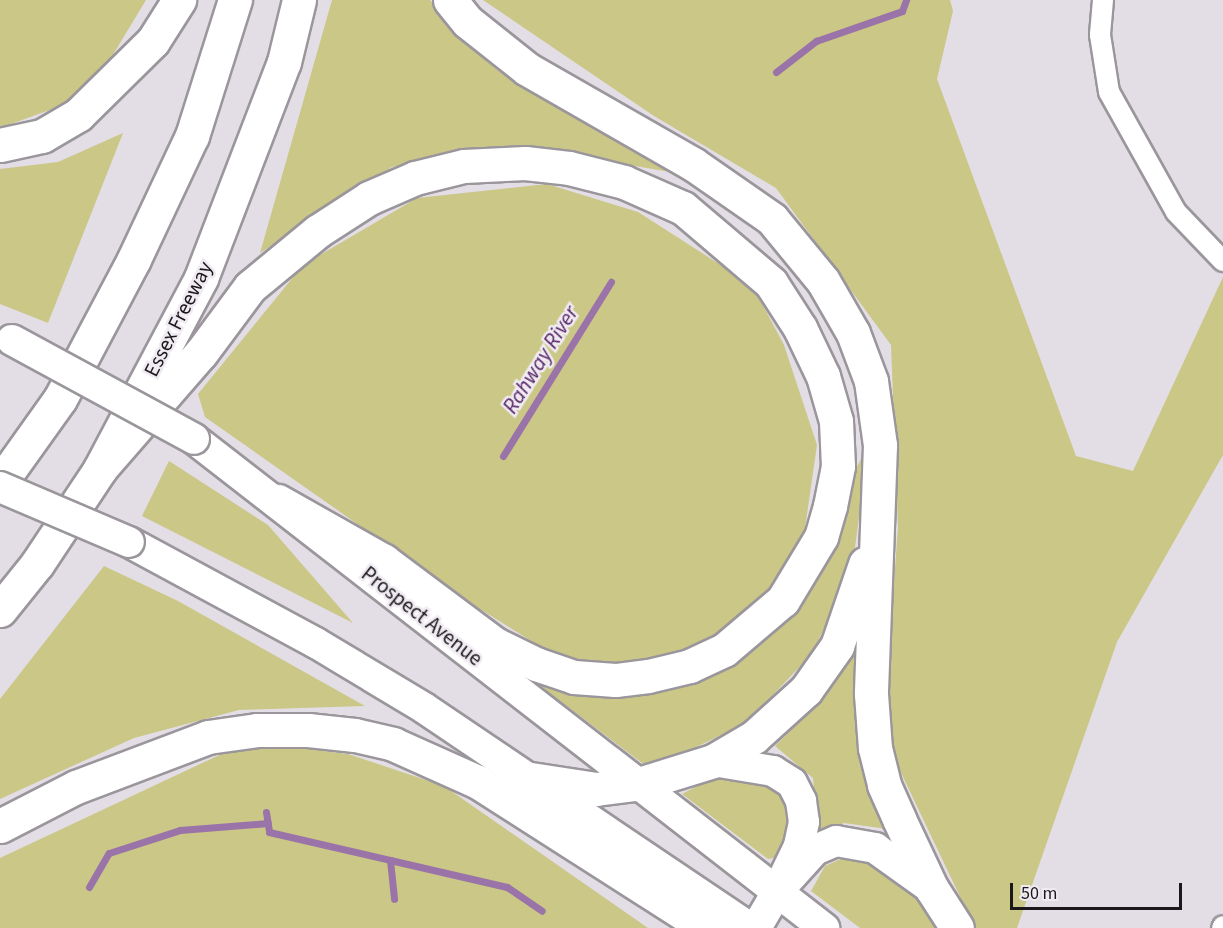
<!DOCTYPE html>
<html>
<head>
<meta charset="utf-8">
<style>
	body { margin:0 }
	#map { position:relative; width:1223px; height:928px; overflow:hidden; background:#e3dde5; font-family:"Source Sans 3",sans-serif }
	div>[style] { position:absolute }
	[style*='--x'] { left:calc(var(--x)*1px); top:calc(var(--y)*1px); width:calc(var(--w)*1px); rotate:calc(var(--a)*1deg) }
	.green>* { inset:0; background:#cbc787 }
	.stream>* { height:7px; margin:-3.5px; padding:0 3.5px; transform-origin:3.5px; border-radius:3.5px; background:#9a73a8 }
	.roads { filter:drop-shadow(2px 0 #9a969c) drop-shadow(-2px 0 #9a969c) drop-shadow(0 2px #9a969c) drop-shadow(0 -2px #9a969c) }
	.minor>* { height:20px; margin:-10px; padding:0 10px; transform-origin:10px; border-radius:10px; background:#fff }
	.primary>* { height:30px; margin:-15px; padding:0 15px; transform-origin:15px; border-radius:15px; background:#fff }
	.motorway>* { height:33px; margin:-16.5px; padding:0 16.5px; transform-origin:16.5px; border-radius:16.5px; background:#fff }
	.bridges { filter:drop-shadow(2px 0 #9a969c) drop-shadow(-2px 0 #9a969c) drop-shadow(0 2px #9a969c) drop-shadow(0 -2px #9a969c) }
	.primary-bridge>* { height:30px; margin:-15px; padding:0 15px; transform-origin:15px; border-radius:15px; background:#fff }
	span { translate:-50% -50%; white-space:nowrap; text-align:center; line-height:1.15; -webkit-text-stroke:5px #f0ebf2; paint-order:stroke }
	.street-label { font-size:21px; color:#1a181b }
	.water-label { font-size:22px; color:#572668; font-style:italic }
	.scale { position:absolute; left:1010px; top:883px; width:172px; height:27px; box-sizing:border-box; border:3px solid #1a181b; border-top:0; padding-left:8px; font-size:18px; line-height:21px; white-space:nowrap; color:#1a181b; -webkit-text-stroke:4px #f0ebf2; paint-order:stroke }
</style>
</head>
<body>
<div id="map">
	<div class="green">
		<div style="clip-path:polygon(0 0,146px 0,88px 96px,0 128px)"></div>
		<div style="clip-path:polygon(332px 0,430px 0,497px 70px,670px 172px,514px 145px,392px 167px,260px 253px)"></div>
		<div style="clip-path:polygon(483px 0,950px 0,953px 11px,937px 79px,1076px 456px,1133px 471px,1223px 277px,1223px 455px,1117px 642px,1017px 928px,975px 928px,883px 735px,898px 527px,891px 345px,776px 188px,654px 116px)"></div>
		<div style="clip-path:polygon(123px 133px,48px 323px,0 304px,0 169px,58px 162px)"></div>
		<div style="clip-path:polygon(547px 184px,638px 212px,752px 285px,784px 345px,817px 445px,805px 528px,760px 607px,676px 663px,570px 665px,464px 599px,205px 417px,198px 394px,303px 265px,417px 198px)"></div>
		<div style="clip-path:polygon(869px 444px,853px 562px,813px 653px,746px 723px,657px 766px,642px 763px,527px 676px,633px 695px,737px 664px,816px 583px,852px 476px)"></div>
		<div style="clip-path:polygon(169px 461px,268px 525px,353px 623px,142px 516px)"></div>
		<div style="clip-path:polygon(104px 566px,178px 601px,365px 706px,239px 710px,134px 738px,0 799px,0 699px)"></div>
		<div style="clip-path:polygon(859px 633px,887px 829px,844px 823px,819px 834px,813px 778px,775px 746px,815px 706px)"></div>
		<div style="clip-path:polygon(247px 742px,348px 754px,444px 786px,648px 928px,0 928px,0 858px)"></div>
		<div style="clip-path:polygon(751px 776px,783px 796px,789px 833px,784px 856px,768px 859px,682px 794px,709px 780px)"></div>
		<div style="clip-path:polygon(857px 852px,929px 904px,941px 928px,860px 928px,811px 891px,825px 866px)"></div>
	</div>
	<div class="stream">
		<div style="--x:776;--y:72;--w:51;--a:-37.8"></div>
		<div style="--x:816;--y:41;--w:91;--a:-19.2"></div>
		<div style="--x:902;--y:11;--w:12;--a:-70"></div>
		<div style="--x:503;--y:456;--w:205;--a:-58.2"></div>
		<div style="--x:266;--y:812;--w:20;--a:81"></div>
		<div style="--x:269;--y:832;--w:124;--a:13"></div>
		<div style="--x:390;--y:860;--w:39;--a:84"></div>
		<div style="--x:390;--y:860;--w:120;--a:13"></div>
		<div style="--x:507;--y:887;--w:42;--a:34.4"></div>
		<div style="--x:89;--y:887;--w:39;--a:-60"></div>
		<div style="--x:109;--y:853;--w:75;--a:-17.9"></div>
		<div style="--x:180;--y:830;--w:88;--a:-4.5"></div>
	</div>
	<div class="roads">
		<div class="minor">
			<div style="--x:1103;--y:0;--w:35;--a:95"></div>
			<div style="--x:1100;--y:35;--w:58;--a:81"></div>
			<div style="--x:1109;--y:92;--w:137;--a:60.8"></div>
			<div style="--x:1176;--y:212;--w:68;--a:46.2"></div>
			<div style="--x:1222;--y:928;--w:2;--a:-63"></div>
		</div>
		<div class="primary">
			<div style="--x:194;--y:439;--w:798;--a:37.82"></div>
			<div style="--x:129;--y:542;--w:213;--a:28.4"></div>
			<div style="--x:316;--y:643;--w:126;--a:31"></div>
			<div style="--x:424;--y:708;--w:393;--a:34"></div>
			<div style="--x:713;--y:761;--w:61;--a:9.5"></div>
			<div style="--x:773;--y:771;--w:22;--a:32"></div>
			<div style="--x:792;--y:783;--w:20;--a:63"></div>
			<div style="--x:801;--y:801;--w:21;--a:82"></div>
			<div style="--x:804;--y:822;--w:25;--a:102"></div>
			<div style="--x:799;--y:846;--w:30;--a:116"></div>
			<div style="--x:756;--y:928;--w:42;--a:-59.7"></div>
			<div style="--x:777;--y:892;--w:57;--a:-47.9"></div>
			<div style="--x:815;--y:850;--w:23;--a:-23"></div>
			<div style="--x:836;--y:841;--w:40;--a:10"></div>
			<div style="--x:875;--y:848;--w:70;--a:35.7"></div>
		</div>
		<div class="motorway">
			<div style="--x:450;--y:0;--w:28;--a:51"></div>
			<div style="--x:468;--y:22;--w:75;--a:38.5"></div>
			<div style="--x:527;--y:69;--w:191;--a:29.8"></div>
			<div style="--x:693;--y:164;--w:96;--a:34.8"></div>
			<div style="--x:772;--y:219;--w:80;--a:50.6"></div>
			<div style="--x:823;--y:281;--w:60;--a:60"></div>
			<div style="--x:853;--y:333;--w:51;--a:69.4"></div>
			<div style="--x:871;--y:381;--w:65;--a:82"></div>
			<div style="--x:880;--y:445;--w:249;--a:92.1"></div>
			<div style="--x:871;--y:694;--w:54;--a:85.8"></div>
			<div style="--x:875;--y:748;--w:38;--a:76"></div>
			<div style="--x:884;--y:785;--w:37;--a:66"></div>
			<div style="--x:899;--y:819;--w:77;--a:64.8"></div>
			<div style="--x:932;--y:889;--w:46;--a:57.3"></div>
			<div style="--x:0;--y:145;--w:43;--a:-12.1"></div>
			<div style="--x:42;--y:136;--w:42;--a:-30.3"></div>
			<div style="--x:78;--y:115;--w:105;--a:-44.6"></div>
			<div style="--x:153;--y:41;--w:49;--a:-57.6"></div>
			<div style="--x:100;--y:469;--w:154;--a:-49"></div>
			<div style="--x:201;--y:353;--w:82;--a:-53.4"></div>
			<div style="--x:250;--y:287;--w:88;--a:-39.5"></div>
			<div style="--x:318;--y:231;--w:61;--a:-32.9"></div>
			<div style="--x:369;--y:198;--w:50;--a:-23.5"></div>
			<div style="--x:415;--y:178;--w:50;--a:-13.8"></div>
			<div style="--x:464;--y:166;--w:61;--a:-2.8"></div>
			<div style="--x:525;--y:163;--w:44;--a:6.5"></div>
			<div style="--x:569;--y:168;--w:57;--a:14.3"></div>
			<div style="--x:624;--y:182;--w:64;--a:23.8"></div>
			<div style="--x:683;--y:208;--w:116;--a:40.4"></div>
			<div style="--x:771;--y:283;--w:54;--a:57.2"></div>
			<div style="--x:800;--y:328;--w:53;--a:64.4"></div>
			<div style="--x:823;--y:376;--w:47;--a:73.9"></div>
			<div style="--x:836;--y:421;--w:45;--a:87.5"></div>
			<div style="--x:838;--y:466;--w:41;--a:101.3"></div>
			<div style="--x:830;--y:506;--w:32;--a:106"></div>
			<div style="--x:821;--y:537;--w:74;--a:121.1"></div>
			<div style="--x:783;--y:600;--w:77;--a:139.7"></div>
			<div style="--x:724;--y:650;--w:38;--a:155"></div>
			<div style="--x:690;--y:666;--w:43;--a:166.6"></div>
			<div style="--x:648;--y:676;--w:33;--a:173"></div>
			<div style="--x:615;--y:680;--w:41;--a:-175.8"></div>
			<div style="--x:574;--y:677;--w:40;--a:-161.1"></div>
			<div style="--x:536;--y:664;--w:46;--a:-154"></div>
			<div style="--x:495;--y:644;--w:139;--a:-143.2"></div>
			<div style="--x:384;--y:561;--w:122;--a:-150.5"></div>
			<div style="--x:0;--y:483;--w:103;--a:-54.5"></div>
			<div style="--x:60;--y:399;--w:158;--a:-62.1"></div>
			<div style="--x:134;--y:259;--w:136;--a:-64.8"></div>
			<div style="--x:192;--y:136;--w:143;--a:-72.5"></div>
			<div style="--x:0;--y:610;--w:59;--a:-51.2"></div>
			<div style="--x:37;--y:564;--w:114;--a:-56.4"></div>
			<div style="--x:100;--y:469;--w:216;--a:-62.1"></div>
			<div style="--x:201;--y:278;--w:231;--a:-69"></div>
			<div style="--x:284;--y:62;--w:64;--a:-76.4"></div>
			<div style="--x:531;--y:779;--w:66;--a:8.7"></div>
			<div style="--x:596;--y:789;--w:46;--a:-7.4"></div>
			<div style="--x:642;--y:783;--w:74;--a:-17.2"></div>
			<div style="--x:713;--y:761;--w:48;--a:-30.3"></div>
			<div style="--x:754;--y:737;--w:70;--a:-42.1"></div>
			<div style="--x:806;--y:690;--w:54;--a:-54.8"></div>
			<div style="--x:837;--y:646;--w:87;--a:-71.1"></div>
			<div style="--x:0;--y:826;--w:85;--a:-27.2"></div>
			<div style="--x:76;--y:787;--w:141;--a:-20.7"></div>
			<div style="--x:208;--y:737;--w:49;--a:-8.1"></div>
			<div style="--x:257;--y:730;--w:51;--a:0"></div>
			<div style="--x:308;--y:730;--w:47;--a:6.1"></div>
			<div style="--x:355;--y:735;--w:39;--a:13"></div>
			<div style="--x:393;--y:744;--w:93;--a:24.1"></div>
			<div style="--x:478;--y:782;--w:271;--a:32.6"></div>
		</div>
	</div>
	<div class="bridges">
		<div class="primary-bridge">
			<div style="--x:12;--y:340;--w:207;--a:28.5"></div>
			<div style="--x:0;--y:487;--w:140;--a:23.1"></div>
		</div>
	</div>
	<div class="street-label">
		<span style="left:178px;top:319px;rotate:-63deg">Essex Freeway</span>
		<span style="left:422px;top:616px;rotate:38deg">Prospect Avenue</span>
	</div>
	<div class="water-label">
		<span style="left:541px;top:360px;rotate:-58deg">Rahway River</span>
	</div>
	<div class="scale">50 m</div>
</div>
</body>
</html>
